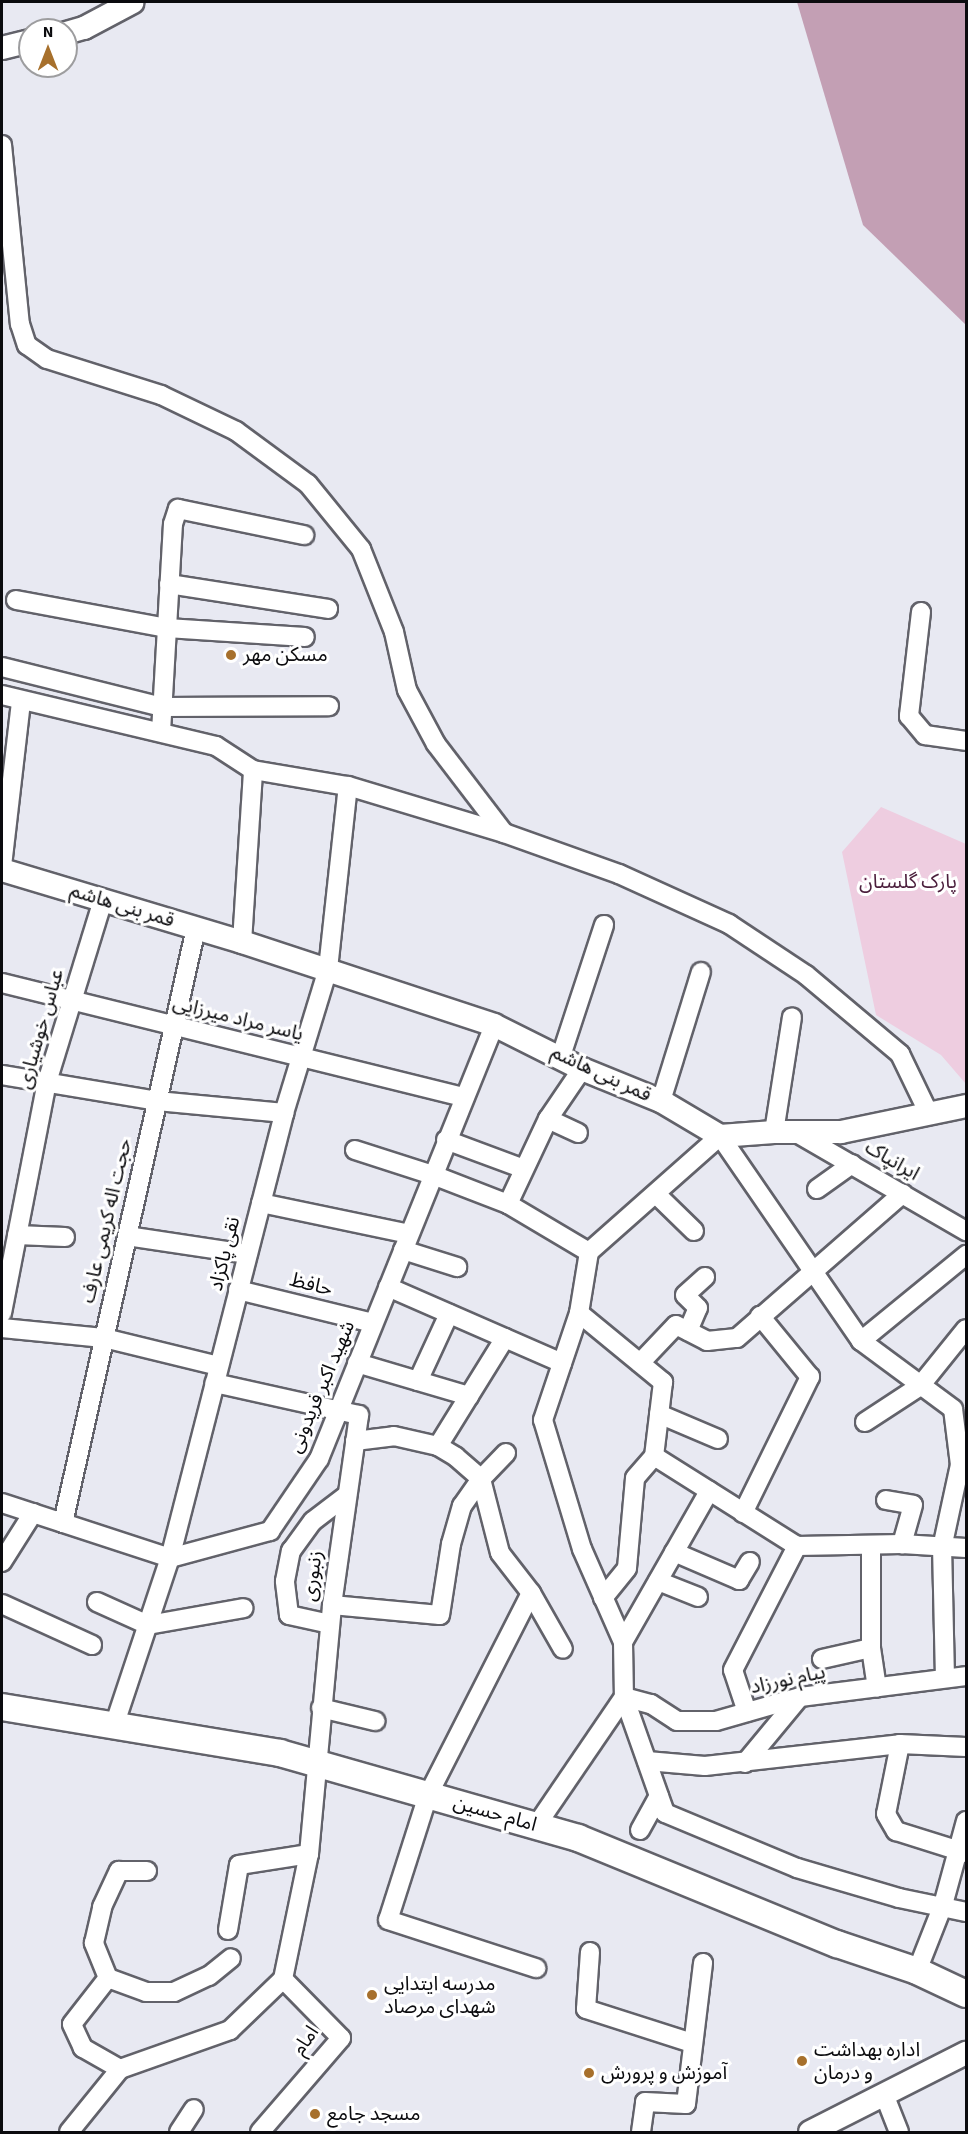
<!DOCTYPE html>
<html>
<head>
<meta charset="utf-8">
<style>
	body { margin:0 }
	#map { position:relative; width:968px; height:2134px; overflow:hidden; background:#e8e9f2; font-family:"Source Sans 3","Noto Sans Arabic",sans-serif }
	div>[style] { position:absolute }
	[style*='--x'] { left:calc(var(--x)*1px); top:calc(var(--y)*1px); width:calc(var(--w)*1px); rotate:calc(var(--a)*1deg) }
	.green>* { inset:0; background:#eecde0 }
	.forest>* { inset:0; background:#c39fb4 }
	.roads { filter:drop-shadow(2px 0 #62626a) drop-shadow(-2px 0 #62626a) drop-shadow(0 2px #62626a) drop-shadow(0 -2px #62626a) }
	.minor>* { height:18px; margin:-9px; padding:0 9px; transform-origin:9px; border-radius:9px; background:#fff }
	.tertiary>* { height:22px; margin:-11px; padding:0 11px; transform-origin:11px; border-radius:11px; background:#fff }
	.secondary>* { height:26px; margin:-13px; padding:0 13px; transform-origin:13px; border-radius:13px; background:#fff }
	.dots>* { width:16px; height:16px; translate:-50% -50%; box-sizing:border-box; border:3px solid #fff; border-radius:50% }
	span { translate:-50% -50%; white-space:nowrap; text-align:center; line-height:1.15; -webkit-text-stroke:6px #fff; paint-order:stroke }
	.poi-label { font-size:20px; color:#0b0b0e }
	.left { translate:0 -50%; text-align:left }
	.park-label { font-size:20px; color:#4b1e3c }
	.street-label { font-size:20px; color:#0b0b0e }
	.frame { position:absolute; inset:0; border:3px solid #0b0b0e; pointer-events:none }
	.north { position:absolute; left:18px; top:18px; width:60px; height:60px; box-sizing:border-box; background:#fff; border:2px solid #9d9d9f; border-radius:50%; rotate:0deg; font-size:16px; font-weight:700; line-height:24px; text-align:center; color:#0b0b0e }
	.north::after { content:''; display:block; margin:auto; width:21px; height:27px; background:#a7702c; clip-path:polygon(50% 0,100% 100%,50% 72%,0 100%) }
</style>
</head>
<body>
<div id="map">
	<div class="green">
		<div style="clip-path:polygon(881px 807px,966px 844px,966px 1084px,941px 1055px,876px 1015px,842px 852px)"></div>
	</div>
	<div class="forest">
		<div style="clip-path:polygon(797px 2px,966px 2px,966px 325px,863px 225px)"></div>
	</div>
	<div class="roads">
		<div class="minor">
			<div style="--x:2;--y:145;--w:180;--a:84.3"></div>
			<div style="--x:20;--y:324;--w:22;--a:72"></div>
			<div style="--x:27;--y:345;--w:24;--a:35"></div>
			<div style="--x:47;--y:359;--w:120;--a:17.5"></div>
			<div style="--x:161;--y:395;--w:83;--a:25.6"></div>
			<div style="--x:236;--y:431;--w:89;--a:36.4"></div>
			<div style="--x:308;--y:484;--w:84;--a:50.8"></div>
			<div style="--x:361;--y:549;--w:89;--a:68.3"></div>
			<div style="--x:394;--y:632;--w:59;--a:77.4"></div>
			<div style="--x:407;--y:690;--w:61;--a:61.8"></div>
			<div style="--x:436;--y:744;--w:112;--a:52.6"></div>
			<div style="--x:169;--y:584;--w:161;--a:8.9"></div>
			<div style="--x:16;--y:600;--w:154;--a:10.5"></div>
			<div style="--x:167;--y:628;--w:138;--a:3.7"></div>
			<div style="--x:921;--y:612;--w:105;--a:96.6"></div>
			<div style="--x:909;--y:716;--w:25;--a:50"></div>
			<div style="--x:925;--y:735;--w:41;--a:8.3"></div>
			<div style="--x:2;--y:667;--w:165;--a:14"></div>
			<div style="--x:162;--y:707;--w:167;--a:-0.3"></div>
			<div style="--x:2;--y:695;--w:220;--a:13.4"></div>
			<div style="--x:216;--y:746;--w:44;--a:33"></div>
			<div style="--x:253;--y:770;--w:96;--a:9.6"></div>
			<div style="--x:348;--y:786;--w:163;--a:16.8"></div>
			<div style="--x:504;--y:833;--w:122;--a:19.6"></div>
			<div style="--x:619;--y:874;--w:121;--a:24.4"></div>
			<div style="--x:729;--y:924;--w:92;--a:33.5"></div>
			<div style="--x:806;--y:975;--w:123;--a:40"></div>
			<div style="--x:900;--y:1054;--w:64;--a:64.2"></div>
			<div style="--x:161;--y:732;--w:208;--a:-86.7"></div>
			<div style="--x:173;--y:524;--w:16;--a:-72"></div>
			<div style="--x:178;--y:509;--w:129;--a:11.7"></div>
			<div style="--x:2;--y:866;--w:166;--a:-83.4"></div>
			<div style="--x:242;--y:942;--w:172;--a:-86.3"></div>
			<div style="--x:2;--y:983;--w:475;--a:13.9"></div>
			<div style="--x:561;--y:1056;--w:138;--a:-71.8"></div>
			<div style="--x:2;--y:1075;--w:157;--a:9.5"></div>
			<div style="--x:157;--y:1101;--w:128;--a:5.4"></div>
			<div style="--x:661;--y:1101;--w:135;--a:-72.8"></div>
			<div style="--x:548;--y:1119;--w:33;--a:25"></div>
			<div style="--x:774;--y:1132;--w:116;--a:-81.1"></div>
			<div style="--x:795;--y:1132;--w:198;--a:30.1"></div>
			<div style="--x:446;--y:1140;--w:83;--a:20.4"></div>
			<div style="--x:355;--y:1150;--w:82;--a:17.8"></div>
			<div style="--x:433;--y:1175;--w:80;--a:21.1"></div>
			<div style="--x:508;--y:1204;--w:94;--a:30.7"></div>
			<div style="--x:817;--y:1189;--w:43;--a:-35.5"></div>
			<div style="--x:656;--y:1194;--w:53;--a:44.2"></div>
			<div style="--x:261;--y:1203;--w:151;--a:11.8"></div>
			<div style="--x:508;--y:1204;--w:94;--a:-64.8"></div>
			<div style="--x:548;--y:1119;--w:60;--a:-55.8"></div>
			<div style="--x:17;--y:1235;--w:48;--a:2.4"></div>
			<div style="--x:127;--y:1236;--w:122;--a:8.5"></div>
			<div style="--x:403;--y:1250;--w:57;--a:17.5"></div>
			<div style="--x:388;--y:1287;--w:190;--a:23.6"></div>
			<div style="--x:238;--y:1290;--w:139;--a:13.7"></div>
			<div style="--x:2;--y:1313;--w:235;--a:-79"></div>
			<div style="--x:47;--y:1082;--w:190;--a:-72.9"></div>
			<div style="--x:579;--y:1313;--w:109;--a:39.4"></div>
			<div style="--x:663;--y:1382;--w:75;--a:96.9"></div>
			<div style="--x:654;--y:1456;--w:169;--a:32.2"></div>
			<div style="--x:797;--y:1546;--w:105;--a:-1.1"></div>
			<div style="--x:902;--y:1544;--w:64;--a:3.6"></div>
			<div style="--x:2;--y:1328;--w:102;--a:5.6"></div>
			<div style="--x:104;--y:1338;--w:118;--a:13.7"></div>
			<div style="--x:688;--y:1331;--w:25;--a:-67"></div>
			<div style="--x:698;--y:1308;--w:18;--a:-135"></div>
			<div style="--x:685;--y:1295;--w:27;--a:-42"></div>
			<div style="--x:861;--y:1341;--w:136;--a:-39.3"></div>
			<div style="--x:357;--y:1363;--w:117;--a:16.4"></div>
			<div style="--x:640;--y:1363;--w:52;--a:-46.5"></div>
			<div style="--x:676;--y:1325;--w:35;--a:27"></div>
			<div style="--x:707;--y:1341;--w:30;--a:-6"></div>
			<div style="--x:737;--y:1338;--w:220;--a:-41.1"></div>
			<div style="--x:418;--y:1381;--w:74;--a:-65.2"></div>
			<div style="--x:659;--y:1414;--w:64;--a:23"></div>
			<div style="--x:865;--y:1422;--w:66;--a:-33.2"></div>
			<div style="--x:920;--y:1386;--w:73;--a:-51.1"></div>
			<div style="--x:355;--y:1441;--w:39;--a:-7"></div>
			<div style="--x:394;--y:1436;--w:45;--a:12.8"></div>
			<div style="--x:438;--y:1446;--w:21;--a:31"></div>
			<div style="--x:456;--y:1457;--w:33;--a:41"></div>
			<div style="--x:481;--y:1479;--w:76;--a:75.6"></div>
			<div style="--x:500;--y:1553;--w:51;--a:52.2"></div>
			<div style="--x:531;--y:1593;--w:64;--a:60.3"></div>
			<div style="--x:438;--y:1446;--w:127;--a:-58.2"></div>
			<div style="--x:886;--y:1500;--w:27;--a:10"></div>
			<div style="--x:913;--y:1505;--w:41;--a:105.8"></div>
			<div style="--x:2;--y:1503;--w:177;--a:18.1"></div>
			<div style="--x:170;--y:1558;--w:104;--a:-15.1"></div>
			<div style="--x:270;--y:1531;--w:87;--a:-55.8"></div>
			<div style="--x:319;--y:1459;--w:468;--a:-68"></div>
			<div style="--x:743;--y:1513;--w:152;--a:-63.8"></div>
			<div style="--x:810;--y:1377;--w:79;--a:-129.3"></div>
			<div style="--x:63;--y:1523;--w:610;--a:-77.4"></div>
			<div style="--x:871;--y:1546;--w:102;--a:90"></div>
			<div style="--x:871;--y:1648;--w:40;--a:81.5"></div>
			<div style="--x:674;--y:1552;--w:71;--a:23.3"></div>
			<div style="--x:739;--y:1580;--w:21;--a:-59"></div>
			<div style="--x:2;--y:1562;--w:58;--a:-57.7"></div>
			<div style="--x:658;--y:1581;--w:43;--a:21.8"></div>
			<div style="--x:531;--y:1593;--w:227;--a:117"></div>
			<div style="--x:428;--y:1795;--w:131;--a:107.7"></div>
			<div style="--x:388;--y:1920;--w:156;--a:18"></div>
			<div style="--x:603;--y:1598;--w:38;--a:-51"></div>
			<div style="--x:627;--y:1568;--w:90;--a:-84.9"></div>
			<div style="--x:635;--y:1478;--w:29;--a:-49"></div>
			<div style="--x:97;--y:1602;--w:56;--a:24.3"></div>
			<div style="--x:148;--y:1625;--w:97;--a:-10"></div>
			<div style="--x:2;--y:1604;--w:99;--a:24.5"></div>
			<div style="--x:332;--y:1605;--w:108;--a:5.3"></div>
			<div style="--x:440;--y:1615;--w:72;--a:-81.2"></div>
			<div style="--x:451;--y:1544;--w:40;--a:-74"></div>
			<div style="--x:462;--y:1506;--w:33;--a:-55"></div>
			<div style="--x:481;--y:1479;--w:36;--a:-46"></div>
			<div style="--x:330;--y:1624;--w:42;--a:-167.6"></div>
			<div style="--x:289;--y:1615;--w:34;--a:-97"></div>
			<div style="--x:285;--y:1581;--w:31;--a:-79"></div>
			<div style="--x:291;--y:1551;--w:37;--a:-54"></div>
			<div style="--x:313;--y:1521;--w:43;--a:-37.4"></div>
			<div style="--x:623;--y:1642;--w:174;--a:-60.3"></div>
			<div style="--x:822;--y:1659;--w:50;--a:-12.7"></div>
			<div style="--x:945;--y:1678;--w:130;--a:-91.3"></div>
			<div style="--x:942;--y:1548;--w:85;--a:-77.8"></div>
			<div style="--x:960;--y:1465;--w:56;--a:-97.1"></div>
			<div style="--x:953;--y:1409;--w:114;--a:-143.5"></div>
			<div style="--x:861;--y:1341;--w:249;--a:-124.5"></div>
			<div style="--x:720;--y:1136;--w:175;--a:138.5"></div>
			<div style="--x:589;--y:1252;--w:62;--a:99.3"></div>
			<div style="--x:579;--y:1313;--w:113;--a:108.6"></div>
			<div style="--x:543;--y:1420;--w:135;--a:73.2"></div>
			<div style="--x:582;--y:1549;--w:102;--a:66.2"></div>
			<div style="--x:623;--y:1642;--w:55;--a:89"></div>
			<div style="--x:624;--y:1697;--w:123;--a:70.5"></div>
			<div style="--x:665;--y:1813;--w:143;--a:22.6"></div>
			<div style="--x:797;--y:1868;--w:106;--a:16.4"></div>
			<div style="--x:899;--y:1898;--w:68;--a:11.8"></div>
			<div style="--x:321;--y:1708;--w:56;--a:13.5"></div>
			<div style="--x:747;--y:1712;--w:44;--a:-108.4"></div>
			<div style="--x:733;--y:1670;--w:140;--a:-62.7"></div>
			<div style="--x:114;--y:1726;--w:177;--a:-71.6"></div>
			<div style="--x:170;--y:1558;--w:459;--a:-75.6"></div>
			<div style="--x:284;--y:1113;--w:151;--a:-73"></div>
			<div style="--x:328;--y:969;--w:184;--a:-83.8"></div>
			<div style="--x:900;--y:1744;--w:71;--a:101.3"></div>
			<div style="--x:886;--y:1814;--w:20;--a:60"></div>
			<div style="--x:896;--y:1831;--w:73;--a:17.4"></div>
			<div style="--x:647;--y:1761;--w:58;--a:4.9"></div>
			<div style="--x:705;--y:1766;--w:196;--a:-6.4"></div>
			<div style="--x:900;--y:1744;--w:66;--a:2.6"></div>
			<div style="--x:745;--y:1763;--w:85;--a:-50.3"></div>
			<div style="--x:536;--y:1826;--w:156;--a:-55.7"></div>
			<div style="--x:624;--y:1697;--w:28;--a:15"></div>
			<div style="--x:651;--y:1704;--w:31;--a:33"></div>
			<div style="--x:677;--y:1721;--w:39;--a:0"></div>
			<div style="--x:716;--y:1721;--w:87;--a:-15.9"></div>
			<div style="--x:800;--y:1697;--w:167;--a:-7.2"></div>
			<div style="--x:640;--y:1830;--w:39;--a:-61"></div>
			<div style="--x:228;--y:1930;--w:66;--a:-80.4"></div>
			<div style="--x:239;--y:1865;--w:71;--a:-8.9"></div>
			<div style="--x:590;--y:1952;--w:57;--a:94"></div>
			<div style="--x:586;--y:2009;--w:111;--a:17.8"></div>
			<div style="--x:917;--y:1971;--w:71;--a:-68.5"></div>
			<div style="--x:943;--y:1905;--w:87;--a:-74.7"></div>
			<div style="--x:108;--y:1978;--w:40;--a:20.2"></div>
			<div style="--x:146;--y:1992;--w:28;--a:0"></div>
			<div style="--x:174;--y:1992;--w:38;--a:-25"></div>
			<div style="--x:209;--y:1976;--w:28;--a:-39"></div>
			<div style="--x:120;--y:2069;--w:43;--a:-150.4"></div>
			<div style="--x:83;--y:2048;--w:26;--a:-115"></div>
			<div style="--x:72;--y:2024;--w:58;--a:-52"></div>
			<div style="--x:108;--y:1978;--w:38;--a:-112"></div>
			<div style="--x:94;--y:1943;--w:37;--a:-77"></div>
			<div style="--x:102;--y:1907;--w:40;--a:-65"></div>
			<div style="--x:119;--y:1871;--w:28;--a:0"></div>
			<div style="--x:884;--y:2094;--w:41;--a:68.5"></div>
			<div style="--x:69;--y:2132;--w:81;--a:-51"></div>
			<div style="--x:120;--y:2069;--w:117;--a:-19.5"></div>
			<div style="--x:230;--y:2030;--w:74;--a:-43.9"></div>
			<div style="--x:283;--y:1979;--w:128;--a:-78.3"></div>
			<div style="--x:309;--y:1854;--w:250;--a:-84.7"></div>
			<div style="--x:332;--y:1605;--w:192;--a:-81.9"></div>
			<div style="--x:359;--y:1415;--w:148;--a:-167.5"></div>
			<div style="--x:179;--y:2132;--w:27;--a:-57"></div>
			<div style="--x:260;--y:2132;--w:124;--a:-49.2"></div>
			<div style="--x:341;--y:2038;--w:83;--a:-134.5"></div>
			<div style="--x:641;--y:2132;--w:30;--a:-82"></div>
			<div style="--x:645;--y:2102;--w:41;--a:2.8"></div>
			<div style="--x:686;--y:2104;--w:142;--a:-83.1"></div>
		</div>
		<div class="tertiary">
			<div style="--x:66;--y:33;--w:19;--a:-16"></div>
			<div style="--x:84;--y:28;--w:55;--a:-28"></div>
			<div style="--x:2;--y:48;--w:29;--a:-14"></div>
			<div style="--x:2;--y:870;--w:251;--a:16.7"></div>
			<div style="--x:242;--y:942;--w:265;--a:18.2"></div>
			<div style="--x:494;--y:1025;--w:98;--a:26.6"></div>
			<div style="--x:582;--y:1069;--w:85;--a:22.1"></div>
			<div style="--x:661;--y:1101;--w:69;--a:30.7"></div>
			<div style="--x:720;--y:1136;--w:54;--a:-4.2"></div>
			<div style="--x:774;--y:1132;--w:67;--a:0"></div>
			<div style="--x:841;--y:1132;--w:128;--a:-11.7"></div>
			<div style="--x:810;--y:2132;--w:175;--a:-26.9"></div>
		</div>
		<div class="secondary">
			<div style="--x:2;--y:1707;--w:282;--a:9.4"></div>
			<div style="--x:280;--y:1753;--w:310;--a:15.9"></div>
			<div style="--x:578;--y:1838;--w:280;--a:22.3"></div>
			<div style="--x:837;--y:1944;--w:84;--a:18.6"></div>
			<div style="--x:917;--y:1971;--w:54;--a:25.1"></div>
		</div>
	</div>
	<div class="dots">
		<div style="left:231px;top:655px;background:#a7702c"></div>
		<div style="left:372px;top:1995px;background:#a7702c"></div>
		<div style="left:802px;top:2061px;background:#a7702c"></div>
		<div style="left:589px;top:2073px;background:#a7702c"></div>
		<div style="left:315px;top:2114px;background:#a7702c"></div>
	</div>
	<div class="poi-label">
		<span class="left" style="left:243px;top:655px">مسکن مهر</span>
		<span class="left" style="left:384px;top:1996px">مدرسه ایتدایی<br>شهدای مرصاد</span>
		<span class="left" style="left:814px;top:2062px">اداره بهداشت<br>و درمان</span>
		<span class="left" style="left:601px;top:2073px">آموزش و پرورش</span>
		<span class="left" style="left:327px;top:2114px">مسجد جامع</span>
	</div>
	<div class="park-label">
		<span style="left:908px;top:882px">پارک گلستان</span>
	</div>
	<div class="street-label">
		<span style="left:122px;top:906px;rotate:17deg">قمر بنی هاشم</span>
		<span style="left:238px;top:1019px;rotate:14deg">یاسر مراد میرزایی</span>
		<span style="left:41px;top:1029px;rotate:-74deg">عباس خوشیاری</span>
		<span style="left:601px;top:1074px;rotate:25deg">قمر بنی هاشم</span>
		<span style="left:892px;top:1161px;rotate:30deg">ایرانپاک</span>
		<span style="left:107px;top:1221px;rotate:-77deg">حجت اله کریمی عارف</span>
		<span style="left:225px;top:1254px;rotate:-76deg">نقی پاکزاد</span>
		<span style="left:311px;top:1285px;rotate:14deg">حافظ</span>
		<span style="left:322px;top:1387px;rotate:-67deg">شهید اکبر فریدونی</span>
		<span style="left:313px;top:1576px;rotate:-82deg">زنبوری</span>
		<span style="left:788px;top:1680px;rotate:-12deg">پیام نورزاد</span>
		<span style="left:495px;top:1814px;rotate:16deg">امام حسین</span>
		<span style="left:306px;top:2041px;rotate:-56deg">امام</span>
	</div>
	<div class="frame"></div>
	<div class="north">N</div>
</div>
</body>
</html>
